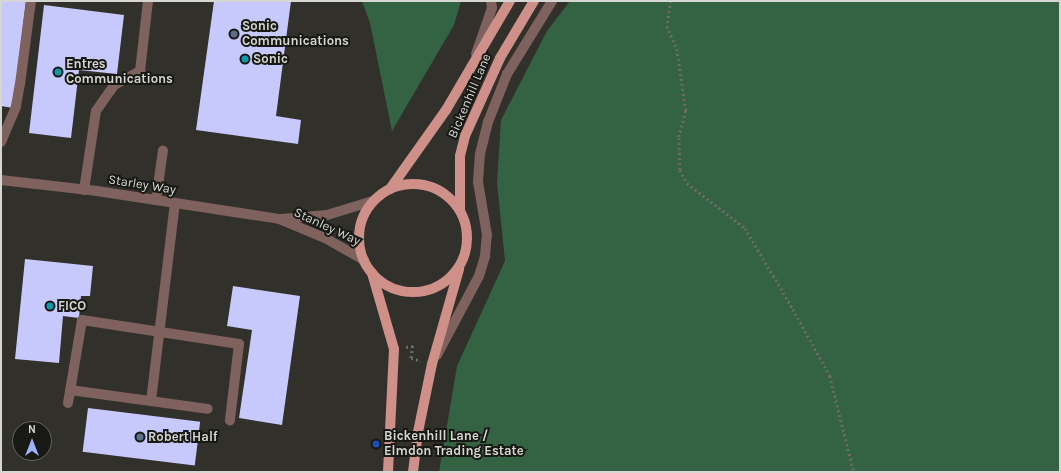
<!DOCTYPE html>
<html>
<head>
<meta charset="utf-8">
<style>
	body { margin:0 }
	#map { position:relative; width:1061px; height:473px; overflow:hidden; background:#31302a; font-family:Karla,sans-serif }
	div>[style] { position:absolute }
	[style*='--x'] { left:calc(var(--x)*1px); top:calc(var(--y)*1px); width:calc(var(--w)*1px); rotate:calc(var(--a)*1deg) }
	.green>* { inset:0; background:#336342 }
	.building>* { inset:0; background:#c7c9fd; transform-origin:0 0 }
	.path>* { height:2.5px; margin-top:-1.25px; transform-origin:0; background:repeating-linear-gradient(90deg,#6c6b66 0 2px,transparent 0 5px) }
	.minor>* { height:10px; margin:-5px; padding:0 5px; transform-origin:5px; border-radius:5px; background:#7f615d }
	.major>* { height:10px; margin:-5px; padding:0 5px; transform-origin:5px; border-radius:5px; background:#ce9089 }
	.major>.ring { margin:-5px; padding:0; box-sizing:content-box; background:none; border:10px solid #ce9089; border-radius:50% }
	.dots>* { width:11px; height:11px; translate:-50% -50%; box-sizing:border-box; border:2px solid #181815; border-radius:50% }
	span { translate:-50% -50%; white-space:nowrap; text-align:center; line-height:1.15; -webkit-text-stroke:4px #181815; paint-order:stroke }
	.poi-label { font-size:13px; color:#d6d6d2; font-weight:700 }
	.left { translate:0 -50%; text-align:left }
	.street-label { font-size:13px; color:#d6d6d2 }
	.frame { position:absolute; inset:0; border:2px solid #d6d6d2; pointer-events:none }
	.north { position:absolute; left:12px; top:421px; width:40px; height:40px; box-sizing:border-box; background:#181815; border:1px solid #646461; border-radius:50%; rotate:0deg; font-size:11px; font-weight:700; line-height:16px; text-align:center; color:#d6d6d2 }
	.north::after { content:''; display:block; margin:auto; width:14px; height:18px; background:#9fb3fd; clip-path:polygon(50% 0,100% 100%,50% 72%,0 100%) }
</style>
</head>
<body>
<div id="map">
	<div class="green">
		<div style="clip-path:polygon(362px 1px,461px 1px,454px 25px,392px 131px,370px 23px)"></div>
		<div style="clip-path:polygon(570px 1px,1060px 1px,1060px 472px,439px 472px,457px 366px,505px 261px,497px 183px,501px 120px,547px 31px)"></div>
	</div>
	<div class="building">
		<div style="clip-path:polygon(1px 1px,26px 1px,13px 108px,1px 106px)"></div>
		<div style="clip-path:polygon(214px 1px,291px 1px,276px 116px,301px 120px,298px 144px,196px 130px)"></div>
		<div style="clip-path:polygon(44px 5px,124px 15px,117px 74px,79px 70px,71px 138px,29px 133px)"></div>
		<div style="clip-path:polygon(25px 259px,93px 266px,90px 296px,81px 296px,79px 318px,63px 316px,59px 363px,15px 359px)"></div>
		<div style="clip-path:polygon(233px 286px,300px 296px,282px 425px,239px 418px,252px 330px,227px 326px)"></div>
		<div style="left:88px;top:408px;width:113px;height:44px;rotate:7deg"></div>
	</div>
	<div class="path">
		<div style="--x:671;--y:1;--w:25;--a:99"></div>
		<div style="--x:667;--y:26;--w:25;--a:67"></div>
		<div style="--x:677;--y:49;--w:63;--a:81.7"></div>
		<div style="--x:686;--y:111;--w:28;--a:105"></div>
		<div style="--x:679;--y:138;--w:32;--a:88"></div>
		<div style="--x:680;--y:170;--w:15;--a:62"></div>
		<div style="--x:687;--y:183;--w:73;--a:37.8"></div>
		<div style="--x:745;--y:228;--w:94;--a:59.3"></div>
		<div style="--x:793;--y:309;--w:77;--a:61.1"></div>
		<div style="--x:830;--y:376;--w:99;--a:76"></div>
		<div style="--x:406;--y:347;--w:7;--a:-8"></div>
		<div style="--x:413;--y:346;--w:12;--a:99"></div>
		<div style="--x:411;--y:358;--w:10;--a:17"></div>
	</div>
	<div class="minor">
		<div style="--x:476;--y:54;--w:49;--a:-70.8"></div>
		<div style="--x:492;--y:8;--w:7;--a:-98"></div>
		<div style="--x:1;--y:142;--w:39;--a:-67"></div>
		<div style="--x:16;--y:106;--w:22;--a:-80"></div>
		<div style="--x:20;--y:84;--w:84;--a:-82.5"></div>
		<div style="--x:1;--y:180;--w:97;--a:6.5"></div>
		<div style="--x:97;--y:191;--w:184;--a:8.7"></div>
		<div style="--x:279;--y:219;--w:50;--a:22.4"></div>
		<div style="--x:325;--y:238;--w:45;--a:29.4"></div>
		<div style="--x:84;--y:190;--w:80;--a:-81.4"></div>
		<div style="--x:96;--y:111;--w:32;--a:-55"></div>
		<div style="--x:114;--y:85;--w:30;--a:-28"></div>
		<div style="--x:140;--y:71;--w:70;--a:-83.5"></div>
		<div style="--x:156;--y:200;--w:50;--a:-82"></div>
		<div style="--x:281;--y:219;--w:46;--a:-5"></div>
		<div style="--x:327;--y:215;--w:48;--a:-16.9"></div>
		<div style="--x:437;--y:355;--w:89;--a:-62"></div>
		<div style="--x:479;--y:276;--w:21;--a:-73"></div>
		<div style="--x:485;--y:256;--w:21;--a:-85"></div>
		<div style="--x:487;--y:235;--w:54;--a:-99.6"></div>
		<div style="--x:478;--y:182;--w:28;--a:-86"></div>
		<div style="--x:480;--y:154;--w:33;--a:-76"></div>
		<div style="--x:488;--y:122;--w:52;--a:-68.4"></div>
		<div style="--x:507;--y:74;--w:86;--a:-58.3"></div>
		<div style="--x:70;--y:390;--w:139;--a:7.8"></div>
		<div style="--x:151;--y:401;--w:199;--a:-83.1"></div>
		<div style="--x:68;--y:403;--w:84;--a:-80.4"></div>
		<div style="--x:82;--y:320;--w:159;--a:8.7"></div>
		<div style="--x:239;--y:344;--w:77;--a:96.8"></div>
	</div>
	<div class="major">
		<div class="ring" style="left:359px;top:184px;width:98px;height:98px"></div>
		<div style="--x:390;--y:189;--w:97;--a:-54.7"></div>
		<div style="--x:446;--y:110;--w:126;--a:-59.6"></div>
		<div style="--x:460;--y:210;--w:54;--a:-90"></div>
		<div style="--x:460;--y:156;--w:21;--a:-76"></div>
		<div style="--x:465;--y:136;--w:85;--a:-65.8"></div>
		<div style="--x:500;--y:58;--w:66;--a:-59.2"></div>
		<div style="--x:372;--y:273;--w:79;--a:73.9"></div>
		<div style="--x:394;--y:349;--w:123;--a:92.8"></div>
		<div style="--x:413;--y:472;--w:40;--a:-82.9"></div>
		<div style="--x:418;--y:432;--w:69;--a:-78.4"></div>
		<div style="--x:432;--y:364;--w:99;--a:-74.1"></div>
	</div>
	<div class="dots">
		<div style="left:234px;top:34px;background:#5c6f8a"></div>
		<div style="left:245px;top:59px;background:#0f9aa8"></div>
		<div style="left:58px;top:72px;background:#0f9aa8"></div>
		<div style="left:50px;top:306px;background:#0f9aa8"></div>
		<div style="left:140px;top:437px;background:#5c6f8a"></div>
		<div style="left:376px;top:444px;background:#1a4fb4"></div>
	</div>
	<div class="poi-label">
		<span class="left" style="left:242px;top:34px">Sonic<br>Communications</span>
		<span class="left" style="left:253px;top:59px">Sonic</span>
		<span class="left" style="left:66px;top:72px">Entres<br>Communications</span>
		<span class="left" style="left:58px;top:306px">FICO</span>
		<span class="left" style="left:148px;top:437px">Robert Half</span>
		<span class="left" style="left:384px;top:444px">Bickenhill Lane /<br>Elmdon Trading Estate</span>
	</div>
	<div class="street-label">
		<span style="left:470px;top:96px;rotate:-67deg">Bickenhill Lane</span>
		<span style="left:142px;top:185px;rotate:9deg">Starley Way</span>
		<span style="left:327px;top:227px;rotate:25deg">Stanley Way</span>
	</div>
	<div class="frame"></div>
	<div class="north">N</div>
</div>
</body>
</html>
